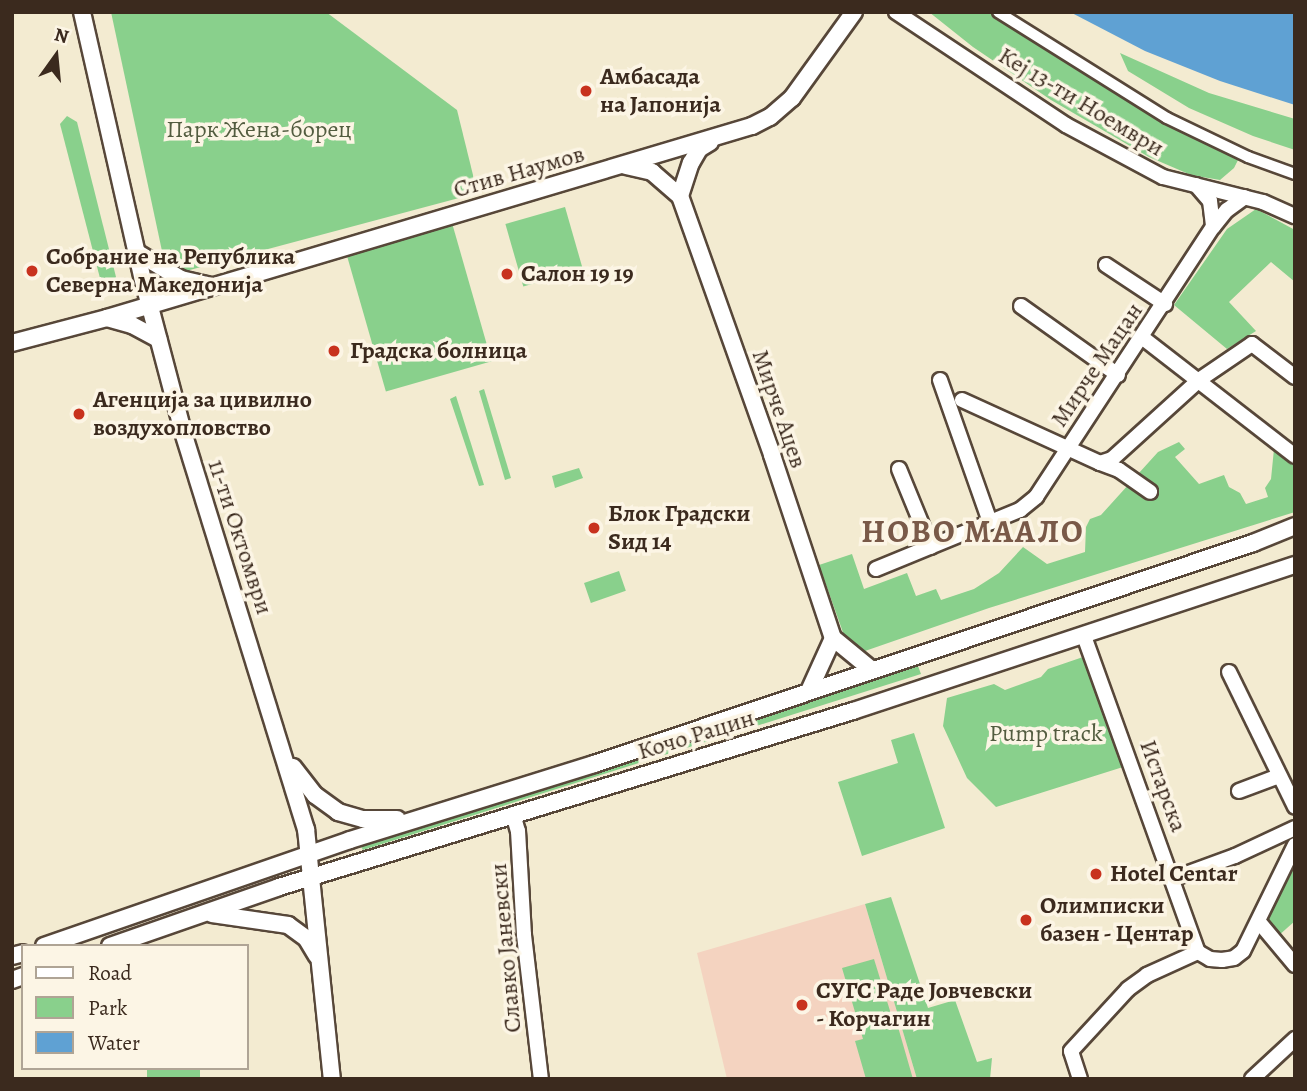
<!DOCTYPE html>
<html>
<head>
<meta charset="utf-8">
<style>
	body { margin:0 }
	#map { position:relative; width:1307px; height:1091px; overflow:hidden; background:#f3ebd1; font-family:Alegreya,serif }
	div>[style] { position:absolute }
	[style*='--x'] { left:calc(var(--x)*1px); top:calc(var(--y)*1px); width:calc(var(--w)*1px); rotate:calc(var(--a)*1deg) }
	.built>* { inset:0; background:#f4d3c0 }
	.green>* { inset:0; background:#89d08c; transform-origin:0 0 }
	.water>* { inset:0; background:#5fa1d3 }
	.roads { filter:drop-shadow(2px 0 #574739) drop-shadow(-2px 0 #574739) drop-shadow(0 2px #574739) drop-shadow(0 -2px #574739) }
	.pedestrian>* { height:10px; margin:-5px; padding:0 5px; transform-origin:5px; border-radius:5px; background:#fff }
	.minor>* { height:14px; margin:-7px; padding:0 7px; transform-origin:7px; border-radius:7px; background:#fff }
	.tertiary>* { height:16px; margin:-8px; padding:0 8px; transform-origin:8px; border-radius:8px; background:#fff }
	.dots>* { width:19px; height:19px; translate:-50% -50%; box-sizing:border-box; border:4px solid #fcf5e5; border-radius:50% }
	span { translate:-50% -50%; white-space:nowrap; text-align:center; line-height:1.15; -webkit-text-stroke:7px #fcf5e5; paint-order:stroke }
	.poi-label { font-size:24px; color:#3b2a1e; font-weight:700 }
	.left { translate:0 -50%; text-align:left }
	.street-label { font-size:24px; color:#3b2a1e }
	.park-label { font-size:24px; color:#525c3f }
	.district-label { font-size:32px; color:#795948; font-weight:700; letter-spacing:2px }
	.frame { position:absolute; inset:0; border:14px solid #3b2a1e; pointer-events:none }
	.legend { position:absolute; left:21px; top:944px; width:228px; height:126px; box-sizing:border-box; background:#fcf5e5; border:2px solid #afa495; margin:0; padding:9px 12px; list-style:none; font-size:21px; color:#3b2a1e }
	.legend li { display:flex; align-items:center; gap:14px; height:35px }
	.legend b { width:35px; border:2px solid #afa495 }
	.north { position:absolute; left:21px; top:21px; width:70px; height:70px; -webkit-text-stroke:5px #fcf5e5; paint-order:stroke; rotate:15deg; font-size:19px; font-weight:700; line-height:28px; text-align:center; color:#3b2a1e }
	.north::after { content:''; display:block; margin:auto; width:24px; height:32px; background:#3b2a1e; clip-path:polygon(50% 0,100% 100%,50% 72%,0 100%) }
</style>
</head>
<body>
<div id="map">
	<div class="built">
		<div style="clip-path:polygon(865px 904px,917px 1079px,727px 1079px,697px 953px)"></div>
	</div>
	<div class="green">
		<div style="clip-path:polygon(111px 12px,326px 12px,457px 110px,473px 175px,474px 194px,186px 271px,169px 262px,162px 251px)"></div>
		<div style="clip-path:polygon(929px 12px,1005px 12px,1199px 133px,1241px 154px,1234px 168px,1220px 180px,1191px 175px,1149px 157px,1051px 100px,973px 47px)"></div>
		<div style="clip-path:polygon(1120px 53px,1209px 93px,1295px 119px,1295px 150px,1253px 136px,1189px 108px,1128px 71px)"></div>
		<div style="clip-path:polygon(67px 116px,77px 122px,116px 277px,111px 284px,101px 282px,60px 124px)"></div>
		<div style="left:565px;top:207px;width:65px;height:62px;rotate:74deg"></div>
		<div style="clip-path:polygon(1256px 209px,1295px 230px,1295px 282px,1271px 262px,1229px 302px,1256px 331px,1227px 349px,1174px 305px,1227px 229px)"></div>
		<div style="left:450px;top:216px;width:151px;height:110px;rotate:74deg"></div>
		<div style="clip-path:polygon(484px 389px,511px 478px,505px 480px,479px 391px)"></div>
		<div style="clip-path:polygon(456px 396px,484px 485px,479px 486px,450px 399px)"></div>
		<div style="clip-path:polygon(1179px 442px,1185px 449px,1175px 457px,1199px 484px,1224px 475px,1229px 487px,1240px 493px,1246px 504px,1268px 497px,1265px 488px,1271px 479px,1274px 449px,1295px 466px,1295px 512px,989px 608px,865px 651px,845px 638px,819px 565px,852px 554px,864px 589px,907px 573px,916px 596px,936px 589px,941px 600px,974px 589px,999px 573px,1023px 547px,1047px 564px,1085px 552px,1086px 527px,1090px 519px,1101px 515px,1158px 452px)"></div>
		<div style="clip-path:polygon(579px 468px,583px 478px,555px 488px,552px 476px)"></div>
		<div style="left:619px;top:571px;width:21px;height:37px;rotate:71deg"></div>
		<div style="clip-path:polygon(1083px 657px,1123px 767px,996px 807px,967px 778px,943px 726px,947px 698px,994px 684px,1005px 690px,1041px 677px,1048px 669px)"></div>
		<div style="clip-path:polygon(918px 666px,921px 674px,363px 850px,360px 845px)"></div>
		<div style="clip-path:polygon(914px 733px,945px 828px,862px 856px,838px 782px,898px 763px,891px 740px)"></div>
		<div style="clip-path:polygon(1295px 860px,1295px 921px,1278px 936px,1265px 922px)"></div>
		<div style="clip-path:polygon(891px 897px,928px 1008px,955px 1000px,977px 1062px,992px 1058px,990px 1079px,917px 1079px,865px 904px)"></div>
		<div style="clip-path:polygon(874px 959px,895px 1027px,898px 1027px,913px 1079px,866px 1079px,855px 1041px,863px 1039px,842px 968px)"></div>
		<div style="left:147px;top:1068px;width:53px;height:11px"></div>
	</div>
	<div class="water">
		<div style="clip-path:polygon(1070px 12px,1295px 12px,1295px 105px,1220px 81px,1145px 51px)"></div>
	</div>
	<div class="roads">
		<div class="pedestrian">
			<div style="--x:998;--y:12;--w:199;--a:32.1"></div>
			<div style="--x:1167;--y:118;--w:90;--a:25.7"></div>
			<div style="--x:1248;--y:157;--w:50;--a:19.9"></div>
		</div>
		<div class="minor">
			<div style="--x:896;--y:12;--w:204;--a:33.6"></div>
			<div style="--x:1066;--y:125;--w:110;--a:28.2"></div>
			<div style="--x:1163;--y:177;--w:103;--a:14"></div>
			<div style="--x:1263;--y:202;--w:35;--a:24"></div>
			<div style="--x:1196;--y:185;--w:21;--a:49"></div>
			<div style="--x:1210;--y:201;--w:26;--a:83"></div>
			<div style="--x:1106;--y:265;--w:71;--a:33.5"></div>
			<div style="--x:1021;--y:306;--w:119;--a:35.4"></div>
			<div style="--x:1143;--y:338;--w:192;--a:37.8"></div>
			<div style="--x:940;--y:380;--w:151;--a:70.6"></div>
			<div style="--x:962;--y:400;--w:152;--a:24.5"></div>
			<div style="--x:1100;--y:463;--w:13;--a:-18"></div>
			<div style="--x:1112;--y:459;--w:118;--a:-42.2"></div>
			<div style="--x:1199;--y:380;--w:64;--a:-34.2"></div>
			<div style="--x:1252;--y:344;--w:54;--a:37.5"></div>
			<div style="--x:1100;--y:463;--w:20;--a:20"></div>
			<div style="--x:1119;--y:470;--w:38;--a:35"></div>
			<div style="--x:899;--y:469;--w:84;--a:67.7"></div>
			<div style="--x:876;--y:569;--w:156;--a:-22.3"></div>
			<div style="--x:1020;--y:510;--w:21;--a:-39"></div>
			<div style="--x:1036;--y:497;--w:323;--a:-56.8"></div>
			<div style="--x:1213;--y:227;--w:22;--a:-51"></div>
			<div style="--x:1227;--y:210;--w:22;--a:-36"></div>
			<div style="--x:1084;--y:636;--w:336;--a:70.2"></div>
			<div style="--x:1229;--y:672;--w:150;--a:63.9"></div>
			<div style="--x:1239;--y:791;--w:43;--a:-20.6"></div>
			<div style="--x:513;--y:814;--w:18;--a:74"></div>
			<div style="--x:518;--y:831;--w:104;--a:86.7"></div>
			<div style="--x:524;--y:935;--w:145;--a:83.3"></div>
			<div style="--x:1172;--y:879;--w:67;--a:-20.1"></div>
			<div style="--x:1235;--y:856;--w:66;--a:-25"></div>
			<div style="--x:1259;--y:922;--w:56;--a:50.1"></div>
			<div style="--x:1080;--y:1079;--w:29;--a:-108"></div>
			<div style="--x:1071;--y:1051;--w:84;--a:-47.4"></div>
			<div style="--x:1128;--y:989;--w:24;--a:-36"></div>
			<div style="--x:1147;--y:975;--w:56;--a:-24.3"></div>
			<div style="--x:1198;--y:952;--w:14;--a:30"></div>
			<div style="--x:1210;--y:959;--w:12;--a:5"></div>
			<div style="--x:1222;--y:960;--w:12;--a:-9"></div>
			<div style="--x:1234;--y:958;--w:11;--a:-38"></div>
			<div style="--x:1243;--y:951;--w:118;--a:-63.9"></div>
			<div style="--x:1252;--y:1079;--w:59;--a:-42.9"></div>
		</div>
		<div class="tertiary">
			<div style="--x:82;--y:12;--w:279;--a:77.2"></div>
			<div style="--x:144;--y:284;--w:153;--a:75.2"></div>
			<div style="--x:183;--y:432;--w:416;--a:72.8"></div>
			<div style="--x:306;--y:829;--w:251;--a:84.1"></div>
			<div style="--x:626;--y:166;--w:27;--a:13"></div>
			<div style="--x:652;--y:172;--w:37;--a:41"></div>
			<div style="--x:680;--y:196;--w:275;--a:70.4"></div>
			<div style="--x:772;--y:455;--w:193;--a:71.6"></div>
			<div style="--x:833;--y:638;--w:50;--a:39.4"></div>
			<div style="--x:680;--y:196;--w:35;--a:-72"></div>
			<div style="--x:691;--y:163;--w:16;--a:-60"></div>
			<div style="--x:699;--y:149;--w:13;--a:-32"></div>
			<div style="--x:138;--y:253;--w:50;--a:31.2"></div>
			<div style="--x:181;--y:279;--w:28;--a:13"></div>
			<div style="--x:107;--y:318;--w:26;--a:16"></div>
			<div style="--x:132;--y:325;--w:30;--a:28"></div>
			<div style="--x:12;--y:343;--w:98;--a:-14.7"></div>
			<div style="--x:107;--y:318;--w:673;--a:-16.58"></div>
			<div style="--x:752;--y:126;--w:20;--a:-27"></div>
			<div style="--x:770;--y:117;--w:29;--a:-41"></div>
			<div style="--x:792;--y:98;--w:106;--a:-54.2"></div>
			<div style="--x:809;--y:691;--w:58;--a:-65.6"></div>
			<div style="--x:293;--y:767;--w:36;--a:52"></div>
			<div style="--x:315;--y:795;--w:29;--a:36"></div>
			<div style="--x:338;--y:812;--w:26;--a:16"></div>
			<div style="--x:363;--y:819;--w:34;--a:0"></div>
			<div style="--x:212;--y:914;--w:77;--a:8.2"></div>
			<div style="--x:288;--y:925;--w:22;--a:36"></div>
			<div style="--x:306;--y:938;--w:21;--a:59"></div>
			<div style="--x:44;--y:946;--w:324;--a:-19.1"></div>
			<div style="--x:350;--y:840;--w:256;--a:-17.3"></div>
			<div style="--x:594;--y:764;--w:695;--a:-18.54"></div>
			<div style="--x:1253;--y:543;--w:45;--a:-22"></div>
			<div style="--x:110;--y:946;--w:179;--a:-19.2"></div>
			<div style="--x:279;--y:887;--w:600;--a:-17.05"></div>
			<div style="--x:853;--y:711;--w:465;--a:-18.3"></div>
			<div style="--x:12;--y:956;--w:11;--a:-15"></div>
			<div style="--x:12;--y:980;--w:12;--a:-20"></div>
		</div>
	</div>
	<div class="dots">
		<div style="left:586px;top:91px;background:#c8321e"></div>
		<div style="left:32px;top:271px;background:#c8321e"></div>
		<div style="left:507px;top:274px;background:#c8321e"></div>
		<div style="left:334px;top:351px;background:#c8321e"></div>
		<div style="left:79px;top:414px;background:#c8321e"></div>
		<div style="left:594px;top:528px;background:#c8321e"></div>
		<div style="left:1096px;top:874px;background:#c8321e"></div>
		<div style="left:1026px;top:920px;background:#c8321e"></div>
		<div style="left:802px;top:1005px;background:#c8321e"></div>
	</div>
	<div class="poi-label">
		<span class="left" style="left:600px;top:91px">Амбасада<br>на Јапонија</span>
		<span class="left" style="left:46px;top:271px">Собрание на Република<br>Северна Македонија</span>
		<span class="left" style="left:521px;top:274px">Салон 19 19</span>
		<span class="left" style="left:350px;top:351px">Градска болница</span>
		<span class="left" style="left:93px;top:414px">Агенција за цивилно<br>воздухопловство</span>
		<span class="left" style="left:608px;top:528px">Блок Градски<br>Sид 14</span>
		<span class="left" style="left:1110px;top:874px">Hotel Centar</span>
		<span class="left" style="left:1040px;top:920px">Олимписки<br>базен - Центар</span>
		<span class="left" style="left:816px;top:1005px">СУГС Раде Јовчевски<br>- Корчагин</span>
	</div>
	<div class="street-label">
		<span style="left:1081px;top:102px;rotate:31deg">Кеј 13-ти Ноември</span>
		<span style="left:519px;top:172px;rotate:-16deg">Стив Наумов</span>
		<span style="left:1097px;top:365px;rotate:-56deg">Мирче Мацан</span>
		<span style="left:779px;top:409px;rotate:71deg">Мирче Ацев</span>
		<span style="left:240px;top:537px;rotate:72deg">11-ти Октомври</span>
		<span style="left:696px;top:735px;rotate:-17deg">Кочо Рацин</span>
		<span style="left:1163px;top:786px;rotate:70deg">Истарска</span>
		<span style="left:506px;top:948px;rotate:-95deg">Славко Јаневски</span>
	</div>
	<div class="park-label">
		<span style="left:259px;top:130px">Парк Жена-борец</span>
		<span style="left:1046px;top:734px">Pump track</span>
	</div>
	<div class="district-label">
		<span style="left:973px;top:531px">НОВО МААЛО</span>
	</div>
	<div class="frame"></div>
	<ul class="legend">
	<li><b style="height:9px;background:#fff"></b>Road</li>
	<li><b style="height:19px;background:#89d08c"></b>Park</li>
	<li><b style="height:19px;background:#5fa1d3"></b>Water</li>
	</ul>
	<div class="north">N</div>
</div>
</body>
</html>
